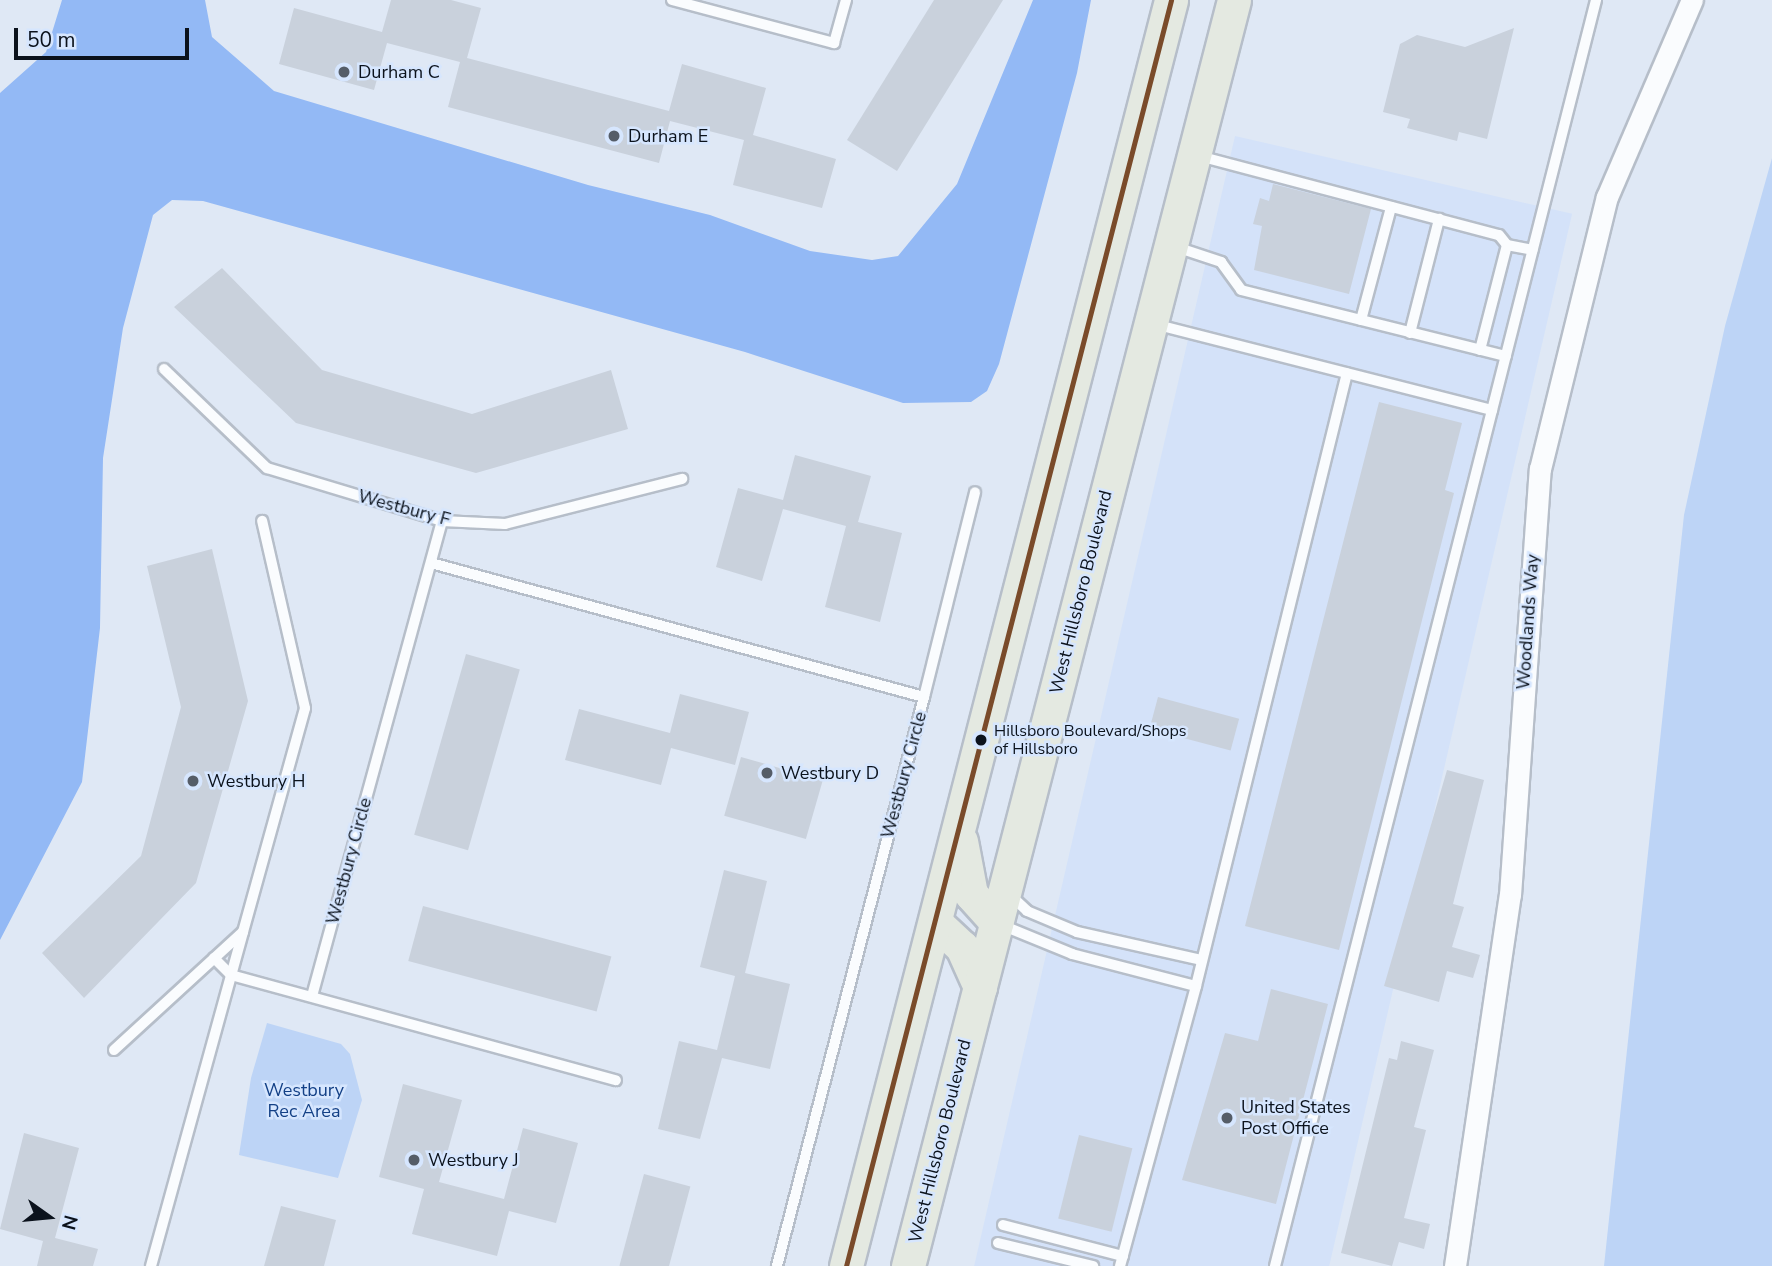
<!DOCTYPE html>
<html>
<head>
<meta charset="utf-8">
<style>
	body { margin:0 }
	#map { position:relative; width:1772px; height:1266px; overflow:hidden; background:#dfe8f5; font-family:"Nunito Sans",sans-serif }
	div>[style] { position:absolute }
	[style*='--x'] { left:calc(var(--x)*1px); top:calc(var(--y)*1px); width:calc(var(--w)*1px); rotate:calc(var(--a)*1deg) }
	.built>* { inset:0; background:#d4e2f9; transform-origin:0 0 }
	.green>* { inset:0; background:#bdd4f6 }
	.water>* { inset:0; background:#93b9f5 }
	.building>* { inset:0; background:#c9d1dc; transform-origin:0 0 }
	.roads { filter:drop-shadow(2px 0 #b6bec9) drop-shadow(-2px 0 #b6bec9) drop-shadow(0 2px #b6bec9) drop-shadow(0 -2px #b6bec9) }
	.service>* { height:10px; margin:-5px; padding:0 5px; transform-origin:5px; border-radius:5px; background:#fafcfe }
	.minor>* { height:21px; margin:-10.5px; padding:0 10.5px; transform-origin:10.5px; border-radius:10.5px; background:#fafcfe }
	.primary>* { height:33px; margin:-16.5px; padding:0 16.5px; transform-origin:16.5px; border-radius:16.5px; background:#e4e9e1 }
	.bus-1>* { height:5px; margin:-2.5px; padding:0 2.5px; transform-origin:2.5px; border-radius:2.5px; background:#7a4b2a }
	.dots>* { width:19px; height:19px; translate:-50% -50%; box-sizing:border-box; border:4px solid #d6e6fe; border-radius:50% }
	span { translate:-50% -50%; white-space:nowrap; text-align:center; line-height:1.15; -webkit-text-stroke:5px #d6e6fe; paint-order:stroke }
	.bus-label { font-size:16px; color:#0b121c }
	.left { translate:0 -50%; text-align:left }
	.poi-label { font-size:18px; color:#0b121c }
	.street-label { font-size:18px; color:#0b121c }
	.park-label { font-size:18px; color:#134086 }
	.north { position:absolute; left:14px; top:1182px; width:70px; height:70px; -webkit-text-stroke:5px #d6e6fe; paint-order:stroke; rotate:105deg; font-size:19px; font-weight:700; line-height:28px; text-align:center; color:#0b121c }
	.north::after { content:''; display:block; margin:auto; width:24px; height:32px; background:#0b121c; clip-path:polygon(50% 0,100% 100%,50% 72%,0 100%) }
	.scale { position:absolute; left:14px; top:28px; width:175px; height:32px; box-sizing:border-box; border:4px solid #0b121c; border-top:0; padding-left:9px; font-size:21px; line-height:24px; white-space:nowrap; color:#0b121c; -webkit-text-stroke:5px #d6e6fe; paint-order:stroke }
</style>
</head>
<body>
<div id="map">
	<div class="built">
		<div style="left:1235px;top:136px;width:346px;height:1165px;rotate:13deg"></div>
	</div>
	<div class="green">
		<div style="clip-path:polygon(1772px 158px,1772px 1266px,1604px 1266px,1684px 515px,1725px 326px)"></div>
		<div style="clip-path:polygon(267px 1023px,341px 1044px,350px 1054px,362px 1100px,338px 1178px,239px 1155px,251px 1078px)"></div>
	</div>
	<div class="water">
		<div style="clip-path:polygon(62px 0,205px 0,212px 37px,274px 91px,588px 185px,710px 215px,810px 251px,872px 260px,898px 256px,957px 184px,1033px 0,1091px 0,1077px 73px,999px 364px,987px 391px,971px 402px,903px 403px,745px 352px,203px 201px,172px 200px,153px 215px,123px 328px,103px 458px,100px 628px,82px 782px,0 940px,0 93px,46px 52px)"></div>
	</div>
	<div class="building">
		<div style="clip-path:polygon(391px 0,451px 0,481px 8px,467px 58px,669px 111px,682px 64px,766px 88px,753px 135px,836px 159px,822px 208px,733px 185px,744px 140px,670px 121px,659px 163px,448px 107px,460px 62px,387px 43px,374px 90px,279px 64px,294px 8px,382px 32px)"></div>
		<div style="clip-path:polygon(934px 0,1003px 0,897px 171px,847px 140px)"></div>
		<div style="clip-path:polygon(1514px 28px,1487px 139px,1459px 132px,1457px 141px,1407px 128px,1410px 119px,1383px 112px,1400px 44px,1417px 35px,1465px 47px)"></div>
		<div style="clip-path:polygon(1273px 184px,1371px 209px,1349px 294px,1254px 270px,1262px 226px,1253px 224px,1260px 198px,1269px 201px)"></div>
		<div style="clip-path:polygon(222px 268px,322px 370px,472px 414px,611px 370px,628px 429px,476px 473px,296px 423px,174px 307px)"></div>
		<div style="clip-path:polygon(1379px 402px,1462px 423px,1445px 490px,1454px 493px,1339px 950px,1245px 926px)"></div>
		<div style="clip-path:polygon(795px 455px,871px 476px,858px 522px,902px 533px,880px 622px,825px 607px,846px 526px,783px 509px,762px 581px,716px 567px,738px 488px,783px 500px)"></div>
		<div style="clip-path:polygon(212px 549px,248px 701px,196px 883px,84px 998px,42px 953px,141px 856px,181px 707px,147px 566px)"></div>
		<div style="left:466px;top:654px;width:56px;height:188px;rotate:16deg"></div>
		<div style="clip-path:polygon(680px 694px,749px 712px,735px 765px,671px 748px,661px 785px,565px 760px,579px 709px,670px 733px)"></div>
		<div style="left:1158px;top:697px;width:84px;height:33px;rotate:15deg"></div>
		<div style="left:741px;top:757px;width:85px;height:61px;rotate:16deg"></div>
		<div style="clip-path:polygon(1447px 770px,1484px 780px,1453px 904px,1464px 907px,1452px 947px,1480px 955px,1473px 978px,1447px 971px,1439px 1002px,1384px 986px)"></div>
		<div style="clip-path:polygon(724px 870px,767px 881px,745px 973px,790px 984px,770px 1069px,722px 1058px,700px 1139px,658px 1129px,679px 1041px,717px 1050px,735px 976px,700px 967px)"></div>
		<div style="left:423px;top:906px;width:195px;height:57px;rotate:15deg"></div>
		<div style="clip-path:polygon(1271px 989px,1328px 1004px,1276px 1204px,1182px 1180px,1225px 1033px,1258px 1041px)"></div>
		<div style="clip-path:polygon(1401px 1041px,1434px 1050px,1414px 1127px,1426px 1130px,1404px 1218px,1430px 1224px,1424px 1249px,1399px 1242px,1392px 1266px,1341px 1253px,1389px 1058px,1397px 1060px)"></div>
		<div style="clip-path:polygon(403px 1084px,462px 1100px,439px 1182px,504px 1199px,523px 1128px,578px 1143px,556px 1223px,509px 1211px,497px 1256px,412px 1234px,424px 1189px,379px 1177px)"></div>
		<div style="clip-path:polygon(24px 1133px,79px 1148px,55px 1238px,98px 1249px,93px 1266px,37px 1266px,43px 1241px,0 1229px)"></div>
		<div style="left:1079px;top:1135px;width:55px;height:86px;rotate:14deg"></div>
		<div style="left:644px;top:1174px;width:48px;height:95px;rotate:15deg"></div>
		<div style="clip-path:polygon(281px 1206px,336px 1220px,324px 1266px,264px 1266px)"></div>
	</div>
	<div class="roads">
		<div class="service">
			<div style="--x:672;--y:0;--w:168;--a:14.9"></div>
			<div style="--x:834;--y:43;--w:45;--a:-74.4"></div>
			<div style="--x:1199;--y:156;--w:310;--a:14.8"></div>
			<div style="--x:1499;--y:235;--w:13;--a:51"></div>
			<div style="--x:1173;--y:246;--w:51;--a:18.4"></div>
			<div style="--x:1221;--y:262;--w:34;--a:54"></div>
			<div style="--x:1241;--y:290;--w:273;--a:14"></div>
			<div style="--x:1361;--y:320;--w:117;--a:-75.1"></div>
			<div style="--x:1154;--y:324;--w:349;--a:14.3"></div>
			<div style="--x:1410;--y:333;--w:118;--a:-75.7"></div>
			<div style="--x:1480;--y:350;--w:108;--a:-75.6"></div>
			<div style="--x:1507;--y:245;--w:26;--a:11"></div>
			<div style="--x:164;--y:369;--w:143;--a:43.9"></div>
			<div style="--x:267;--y:468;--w:183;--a:16.8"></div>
			<div style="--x:442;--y:521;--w:63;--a:2.7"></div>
			<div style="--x:505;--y:524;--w:183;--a:-14.3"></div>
			<div style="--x:431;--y:563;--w:511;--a:15.21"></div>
			<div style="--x:924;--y:697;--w:588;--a:104.49"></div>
			<div style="--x:924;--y:697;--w:211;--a:-76"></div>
			<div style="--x:1008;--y:893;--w:26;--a:43"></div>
			<div style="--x:1027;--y:911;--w:54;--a:22.8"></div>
			<div style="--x:1077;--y:932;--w:127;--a:12.7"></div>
			<div style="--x:999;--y:924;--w:79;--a:22.3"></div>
			<div style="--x:1072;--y:954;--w:128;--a:14.5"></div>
			<div style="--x:214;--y:958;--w:24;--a:45"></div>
			<div style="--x:231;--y:975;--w:399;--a:15.3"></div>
			<div style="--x:312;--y:996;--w:492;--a:-74.7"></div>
			<div style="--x:114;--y:1050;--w:175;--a:-42.5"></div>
			<div style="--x:243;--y:932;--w:232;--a:-74.5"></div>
			<div style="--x:305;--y:708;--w:192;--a:-102.9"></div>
			<div style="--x:1003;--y:1225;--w:124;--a:14.5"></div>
			<div style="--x:998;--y:1243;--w:98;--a:13.6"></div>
			<div style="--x:151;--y:1266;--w:346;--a:-74.6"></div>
			<div style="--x:1120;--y:1266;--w:290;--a:-74.8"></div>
			<div style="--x:1196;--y:986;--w:631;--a:-76.16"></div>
			<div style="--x:1275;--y:1266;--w:1306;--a:-75.77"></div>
		</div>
		<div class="minor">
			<div style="--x:1455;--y:1266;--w:375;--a:-81.6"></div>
			<div style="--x:1510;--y:895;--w:427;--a:-86"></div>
			<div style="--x:1540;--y:469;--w:280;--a:-76.2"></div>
			<div style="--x:1607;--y:197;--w:215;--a:-66.7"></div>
		</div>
		<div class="primary">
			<div style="--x:961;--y:841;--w:54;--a:79.3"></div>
			<div style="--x:971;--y:894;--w:38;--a:48"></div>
			<div style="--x:935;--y:922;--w:37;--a:43"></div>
			<div style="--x:962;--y:947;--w:44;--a:65.8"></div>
			<div style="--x:846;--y:1266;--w:1307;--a:-75.6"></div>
			<div style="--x:908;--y:1266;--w:1307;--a:-75.56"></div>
		</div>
	</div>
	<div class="bus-1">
		<div style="--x:846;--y:1266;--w:1307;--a:-75.6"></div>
	</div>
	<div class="dots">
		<div style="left:344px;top:72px;background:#555d68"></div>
		<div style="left:614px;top:136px;background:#555d68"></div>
		<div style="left:981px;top:740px;background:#0b121c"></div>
		<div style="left:767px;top:773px;background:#555d68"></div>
		<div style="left:193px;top:781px;background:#555d68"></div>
		<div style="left:1227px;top:1118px;background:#555d68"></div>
		<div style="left:414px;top:1160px;background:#555d68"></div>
	</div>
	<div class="bus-label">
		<span class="left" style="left:994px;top:740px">Hillsboro Boulevard/Shops<br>of Hillsboro</span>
	</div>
	<div class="poi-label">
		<span class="left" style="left:358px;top:72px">Durham C</span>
		<span class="left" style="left:628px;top:136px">Durham E</span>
		<span class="left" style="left:781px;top:773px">Westbury D</span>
		<span class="left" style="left:207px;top:781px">Westbury H</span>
		<span class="left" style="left:1241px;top:1118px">United States<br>Post Office</span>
		<span class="left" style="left:428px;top:1160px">Westbury J</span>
	</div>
	<div class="street-label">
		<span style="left:404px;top:508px;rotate:15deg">Westbury F</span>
		<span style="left:1081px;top:592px;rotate:-76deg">West Hillsboro Boulevard</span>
		<span style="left:1528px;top:622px;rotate:-86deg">Woodlands Way</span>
		<span style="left:904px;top:775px;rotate:-75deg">Westbury Circle</span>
		<span style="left:349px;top:861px;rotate:-75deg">Westbury Circle</span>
		<span style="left:940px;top:1141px;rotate:-76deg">West Hillsboro Boulevard</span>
	</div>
	<div class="park-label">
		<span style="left:304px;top:1101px">Westbury<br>Rec Area</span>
	</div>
	<div class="north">N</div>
	<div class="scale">50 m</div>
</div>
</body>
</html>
